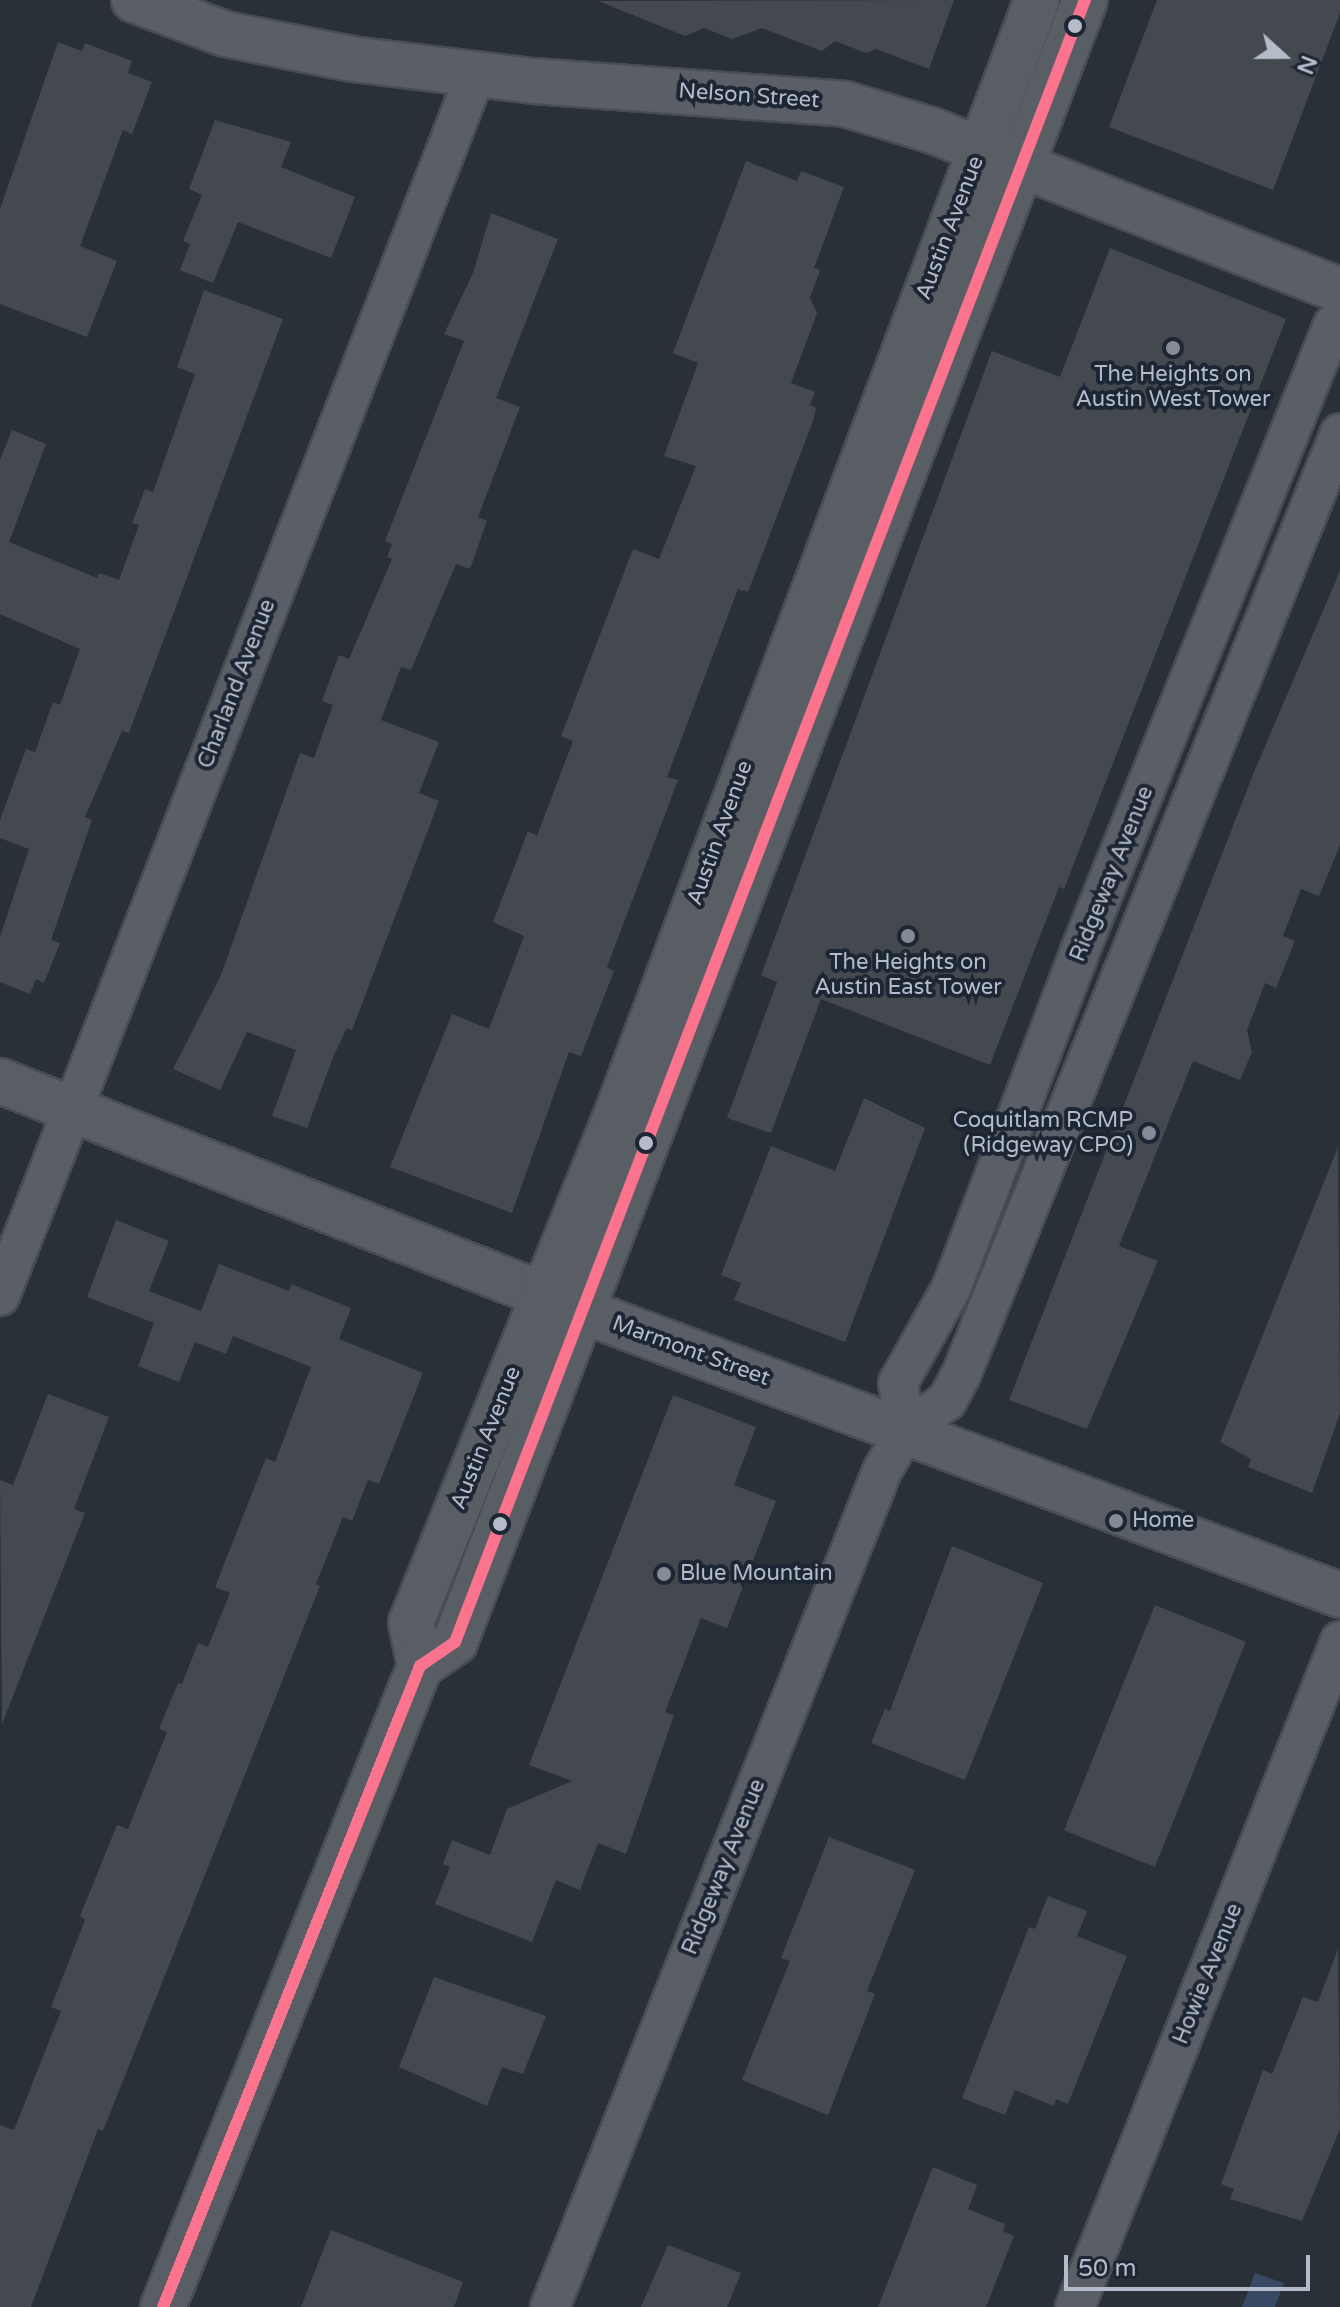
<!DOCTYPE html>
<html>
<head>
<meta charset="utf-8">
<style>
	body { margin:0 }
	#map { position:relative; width:1340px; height:2307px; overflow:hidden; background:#2a3038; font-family:"Varela Round",sans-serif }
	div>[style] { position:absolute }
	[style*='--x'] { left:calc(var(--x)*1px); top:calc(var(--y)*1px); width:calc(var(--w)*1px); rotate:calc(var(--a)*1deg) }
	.water>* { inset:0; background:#384963 }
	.building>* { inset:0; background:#444950; transform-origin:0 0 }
	.roads { filter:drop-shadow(2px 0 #484c53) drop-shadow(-2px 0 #484c53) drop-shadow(0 2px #484c53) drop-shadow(0 -2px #484c53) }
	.minor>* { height:38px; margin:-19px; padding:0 19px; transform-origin:19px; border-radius:19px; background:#5a5e66 }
	.tertiary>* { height:44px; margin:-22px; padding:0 22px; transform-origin:22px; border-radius:22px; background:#5a5e66 }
	.secondary>* { height:44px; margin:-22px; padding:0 22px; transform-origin:22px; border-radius:22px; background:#595d64 }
	.bus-1>* { height:12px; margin:-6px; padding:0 6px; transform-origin:6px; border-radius:6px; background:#fc738d }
	.dots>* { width:22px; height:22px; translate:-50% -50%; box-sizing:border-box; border:4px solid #1d2633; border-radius:50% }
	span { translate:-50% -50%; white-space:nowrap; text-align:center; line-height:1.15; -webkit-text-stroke:8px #1d2633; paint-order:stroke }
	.street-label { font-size:22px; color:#b4bcc9 }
	.poi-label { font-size:22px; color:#b4bcc9 }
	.right { translate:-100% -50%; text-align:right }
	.left { translate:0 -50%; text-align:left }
	.north { position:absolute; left:1244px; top:16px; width:80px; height:80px; -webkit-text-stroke:6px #1d2633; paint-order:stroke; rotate:111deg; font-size:22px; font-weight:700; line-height:32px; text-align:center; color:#b4bcc9 }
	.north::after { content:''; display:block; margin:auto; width:28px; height:36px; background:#b4bcc9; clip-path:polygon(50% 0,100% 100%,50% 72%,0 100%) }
	.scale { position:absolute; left:1064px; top:2255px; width:246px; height:36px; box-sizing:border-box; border:4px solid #b4bcc9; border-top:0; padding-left:10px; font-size:24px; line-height:28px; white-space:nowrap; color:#b4bcc9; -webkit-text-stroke:6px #1d2633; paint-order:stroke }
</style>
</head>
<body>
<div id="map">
	<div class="water">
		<div style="clip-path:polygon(1255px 2273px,1284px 2283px,1275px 2307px,1242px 2307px)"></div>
	</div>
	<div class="building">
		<div style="clip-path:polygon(954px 0,929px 69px,876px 49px,866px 53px,835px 41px,822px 51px,762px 28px,732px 39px,704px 28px,685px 36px,598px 1px)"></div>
		<div style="clip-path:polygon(1157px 0,1340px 0,1340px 13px,1273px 190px,1109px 127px)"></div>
		<div style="clip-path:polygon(58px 42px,82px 51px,85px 43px,132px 61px,128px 73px,152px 82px,132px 134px,123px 130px,80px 246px,117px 261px,87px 337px,0 304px,0 209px)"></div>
		<div style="clip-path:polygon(215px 120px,291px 142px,281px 167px,355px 197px,331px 258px,238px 222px,213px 283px,180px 270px,190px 244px,183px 241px,202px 195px,189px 189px)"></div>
		<div style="clip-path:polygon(746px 161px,797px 181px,801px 171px,844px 187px,814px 268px,820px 270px,810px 298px,817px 313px,791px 383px,815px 392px,810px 405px,816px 408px,813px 421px,748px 592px,738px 589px,667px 777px,678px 780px,607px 967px,614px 971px,581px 1056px,569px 1052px,512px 1213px,390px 1167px,452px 1014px,489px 1029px,524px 936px,493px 922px,528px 831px,537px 836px,573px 741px,561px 736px,633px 549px,659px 559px,696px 466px,664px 456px,698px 363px,673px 353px)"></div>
		<div style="clip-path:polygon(491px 213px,558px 239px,496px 398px,520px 407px,478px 517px,487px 521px,470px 569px,456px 564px,411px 670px,401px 667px,381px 720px,439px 742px,419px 793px,439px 801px,352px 1030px,347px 1028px,334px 1055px,307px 1128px,272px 1116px,296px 1050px,247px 1032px,220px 1090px,173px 1069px,221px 975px,300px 753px,314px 758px,333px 705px,322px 701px,339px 655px,349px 659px,392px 559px,387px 557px,392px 544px,385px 541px,464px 341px,444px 334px,473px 273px)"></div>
		<div style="clip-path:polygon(1110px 248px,1286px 319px,1064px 889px,1059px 887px,990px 1065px,821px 999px,771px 1133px,727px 1118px,777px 982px,761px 975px,992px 351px,1060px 377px)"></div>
		<div style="clip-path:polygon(204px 290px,283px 319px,129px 733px,122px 731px,85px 817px,92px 820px,51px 940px,60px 943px,44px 983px,36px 979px,30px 994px,0 982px,0 937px,29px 849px,0 838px,0 820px,26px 749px,35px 752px,53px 702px,60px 705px,80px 649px,0 614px,0 460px,12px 430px,46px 444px,9px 542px,97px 578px,99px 573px,119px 580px,139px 525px,132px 523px,145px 489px,153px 492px,195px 374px,177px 367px)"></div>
		<div style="clip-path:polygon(1340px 571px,1340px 845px,1319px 896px,1301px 889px,1283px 936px,1295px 941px,1276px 988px,1265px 983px,1247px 1030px,1252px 1052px,1240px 1080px,1193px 1061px,1119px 1246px,1158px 1261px,1087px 1429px,1009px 1400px,1254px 772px)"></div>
		<div style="clip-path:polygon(864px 1098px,925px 1128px,845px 1342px,734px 1300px,741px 1283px,721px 1275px,771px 1146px,835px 1171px)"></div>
		<div style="clip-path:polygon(1338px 1147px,1340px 1413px,1312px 1493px,1248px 1467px,1251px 1459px,1220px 1442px)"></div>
		<div style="clip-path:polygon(116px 1220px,169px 1241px,149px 1291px,201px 1311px,219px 1264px,289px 1291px,291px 1284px,351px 1308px,339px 1339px,423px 1373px,379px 1484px,368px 1480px,352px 1521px,343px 1517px,316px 1584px,320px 1586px,103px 2131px,98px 2129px,31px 2307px,0 2307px,0 2125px,14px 2130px,61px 2011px,51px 2007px,85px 1920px,80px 1916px,117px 1825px,128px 1829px,167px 1732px,159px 1729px,178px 1683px,182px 1684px,198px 1643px,208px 1647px,230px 1593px,215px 1587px,266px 1458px,275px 1462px,311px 1367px,233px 1336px,226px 1354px,195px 1342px,179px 1382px,138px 1366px,154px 1323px,87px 1297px)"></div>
		<div style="clip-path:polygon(48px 1394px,109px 1417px,74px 1509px,85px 1513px,2px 1724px,0 1480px,13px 1485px)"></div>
		<div style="clip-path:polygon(673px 1395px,756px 1427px,734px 1485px,776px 1501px,727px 1628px,701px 1618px,665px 1712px,674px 1715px,626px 1854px,598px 1843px,580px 1890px,556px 1880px,532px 1942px,435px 1904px,450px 1867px,443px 1864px,452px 1840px,490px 1855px,507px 1809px,572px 1781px,529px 1765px)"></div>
		<div style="clip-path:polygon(952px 1546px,1043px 1583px,965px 1780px,871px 1743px,885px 1709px,890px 1711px)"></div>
		<div style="left:1155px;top:1605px;width:98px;height:243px;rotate:22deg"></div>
		<div style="clip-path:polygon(829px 1837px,915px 1870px,867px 1991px,875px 1994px,828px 2115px,742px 2080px,790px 1961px,781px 1958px)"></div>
		<div style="clip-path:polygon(1048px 1896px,1087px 1911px,1077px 1936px,1127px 1956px,1068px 2104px,1056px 2099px,1054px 2106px,1015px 2090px,1005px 2115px,962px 2098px,1029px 1927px,1035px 1929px)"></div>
		<div style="clip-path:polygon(1338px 1949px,1340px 2129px,1302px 2221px,1230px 2199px,1234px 2189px,1221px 2184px,1263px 2070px,1272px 2074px,1303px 1997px,1318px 2002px)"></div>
		<div style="clip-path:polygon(434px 1977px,546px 2016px,523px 2074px,502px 2067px,487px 2106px,399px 2067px)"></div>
		<div style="clip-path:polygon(933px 2167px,977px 2185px,968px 2209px,1005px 2224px,1003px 2231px,1014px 2236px,986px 2307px,878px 2307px)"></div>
		<div style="clip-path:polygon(331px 2230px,463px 2282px,454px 2307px,301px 2307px)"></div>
		<div style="clip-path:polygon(668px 2245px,741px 2273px,727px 2307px,641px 2307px)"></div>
	</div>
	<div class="roads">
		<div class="minor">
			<div style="--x:0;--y:1296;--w:1312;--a:-68.73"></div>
			<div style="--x:906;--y:1430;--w:48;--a:-99.7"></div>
			<div style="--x:898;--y:1383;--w:108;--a:-60.6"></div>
			<div style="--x:951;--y:1289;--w:360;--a:-69.1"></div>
			<div style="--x:1079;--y:953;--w:677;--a:-67.98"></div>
			<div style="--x:1333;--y:325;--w:9;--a:-36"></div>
			<div style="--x:550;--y:2307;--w:900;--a:-68.34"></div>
			<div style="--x:882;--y:1471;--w:48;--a:-59.7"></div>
			<div style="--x:906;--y:1430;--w:50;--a:-35.3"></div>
			<div style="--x:947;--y:1401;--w:30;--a:-62"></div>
			<div style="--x:961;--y:1375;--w:1015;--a:-68.08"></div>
			<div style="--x:1075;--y:2307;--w:717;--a:-68.3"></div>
		</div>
		<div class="tertiary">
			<div style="--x:134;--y:0;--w:97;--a:20.5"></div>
			<div style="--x:225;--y:34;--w:129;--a:11.1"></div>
			<div style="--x:352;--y:59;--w:183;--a:6.9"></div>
			<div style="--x:534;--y:81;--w:312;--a:4.2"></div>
			<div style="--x:845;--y:104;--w:90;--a:16.8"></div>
			<div style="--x:931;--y:130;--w:439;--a:21.4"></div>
			<div style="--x:583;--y:1311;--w:809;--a:20.56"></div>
		</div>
		<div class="secondary">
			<div style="--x:0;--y:1081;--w:617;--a:21.49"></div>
			<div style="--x:420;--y:1666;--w:44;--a:-101.8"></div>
			<div style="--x:411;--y:1623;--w:550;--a:-68.01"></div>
			<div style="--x:617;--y:1113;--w:1190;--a:-69.33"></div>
			<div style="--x:163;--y:2307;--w:691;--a:-68.15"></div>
			<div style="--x:420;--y:1666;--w:42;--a:-34.4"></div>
			<div style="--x:455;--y:1642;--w:1759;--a:-69.01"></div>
		</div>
	</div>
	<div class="bus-1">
		<div style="--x:163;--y:2307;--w:691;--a:-68.15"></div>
		<div style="--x:420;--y:1666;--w:42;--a:-34.4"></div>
		<div style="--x:455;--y:1642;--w:1759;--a:-69.01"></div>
	</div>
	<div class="dots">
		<div style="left:1075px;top:26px;background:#b4bcc9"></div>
		<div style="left:1173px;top:348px;background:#848b96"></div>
		<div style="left:908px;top:936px;background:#848b96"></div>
		<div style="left:1149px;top:1133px;background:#848b96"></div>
		<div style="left:646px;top:1143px;background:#b4bcc9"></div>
		<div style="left:1116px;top:1521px;background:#848b96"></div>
		<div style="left:500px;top:1524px;background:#b4bcc9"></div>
		<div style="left:664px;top:1574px;background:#848b96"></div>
	</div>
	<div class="street-label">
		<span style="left:749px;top:96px;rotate:4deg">Nelson Street</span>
		<span style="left:950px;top:228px;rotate:-69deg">Austin Avenue</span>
		<span style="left:237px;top:684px;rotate:-69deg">Charland Avenue</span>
		<span style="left:720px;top:833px;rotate:-70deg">Austin Avenue</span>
		<span style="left:1112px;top:874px;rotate:-68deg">Ridgeway Avenue</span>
		<span style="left:691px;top:1351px;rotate:20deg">Marmont Street</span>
		<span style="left:486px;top:1438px;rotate:-68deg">Austin Avenue</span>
		<span style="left:724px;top:1867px;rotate:-68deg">Ridgeway Avenue</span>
		<span style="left:1208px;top:1974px;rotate:-68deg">Howie Avenue</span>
	</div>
	<div class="poi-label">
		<span style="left:1173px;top:387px">The Heights on<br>Austin West Tower</span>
		<span style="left:908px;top:975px">The Heights on<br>Austin East Tower</span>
		<span class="right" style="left:1133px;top:1133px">Coquitlam RCMP<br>(Ridgeway CPO)</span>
		<span class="left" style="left:1132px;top:1521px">Home</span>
		<span class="left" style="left:680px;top:1574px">Blue Mountain</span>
	</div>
	<div class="north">N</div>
	<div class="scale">50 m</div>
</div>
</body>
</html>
